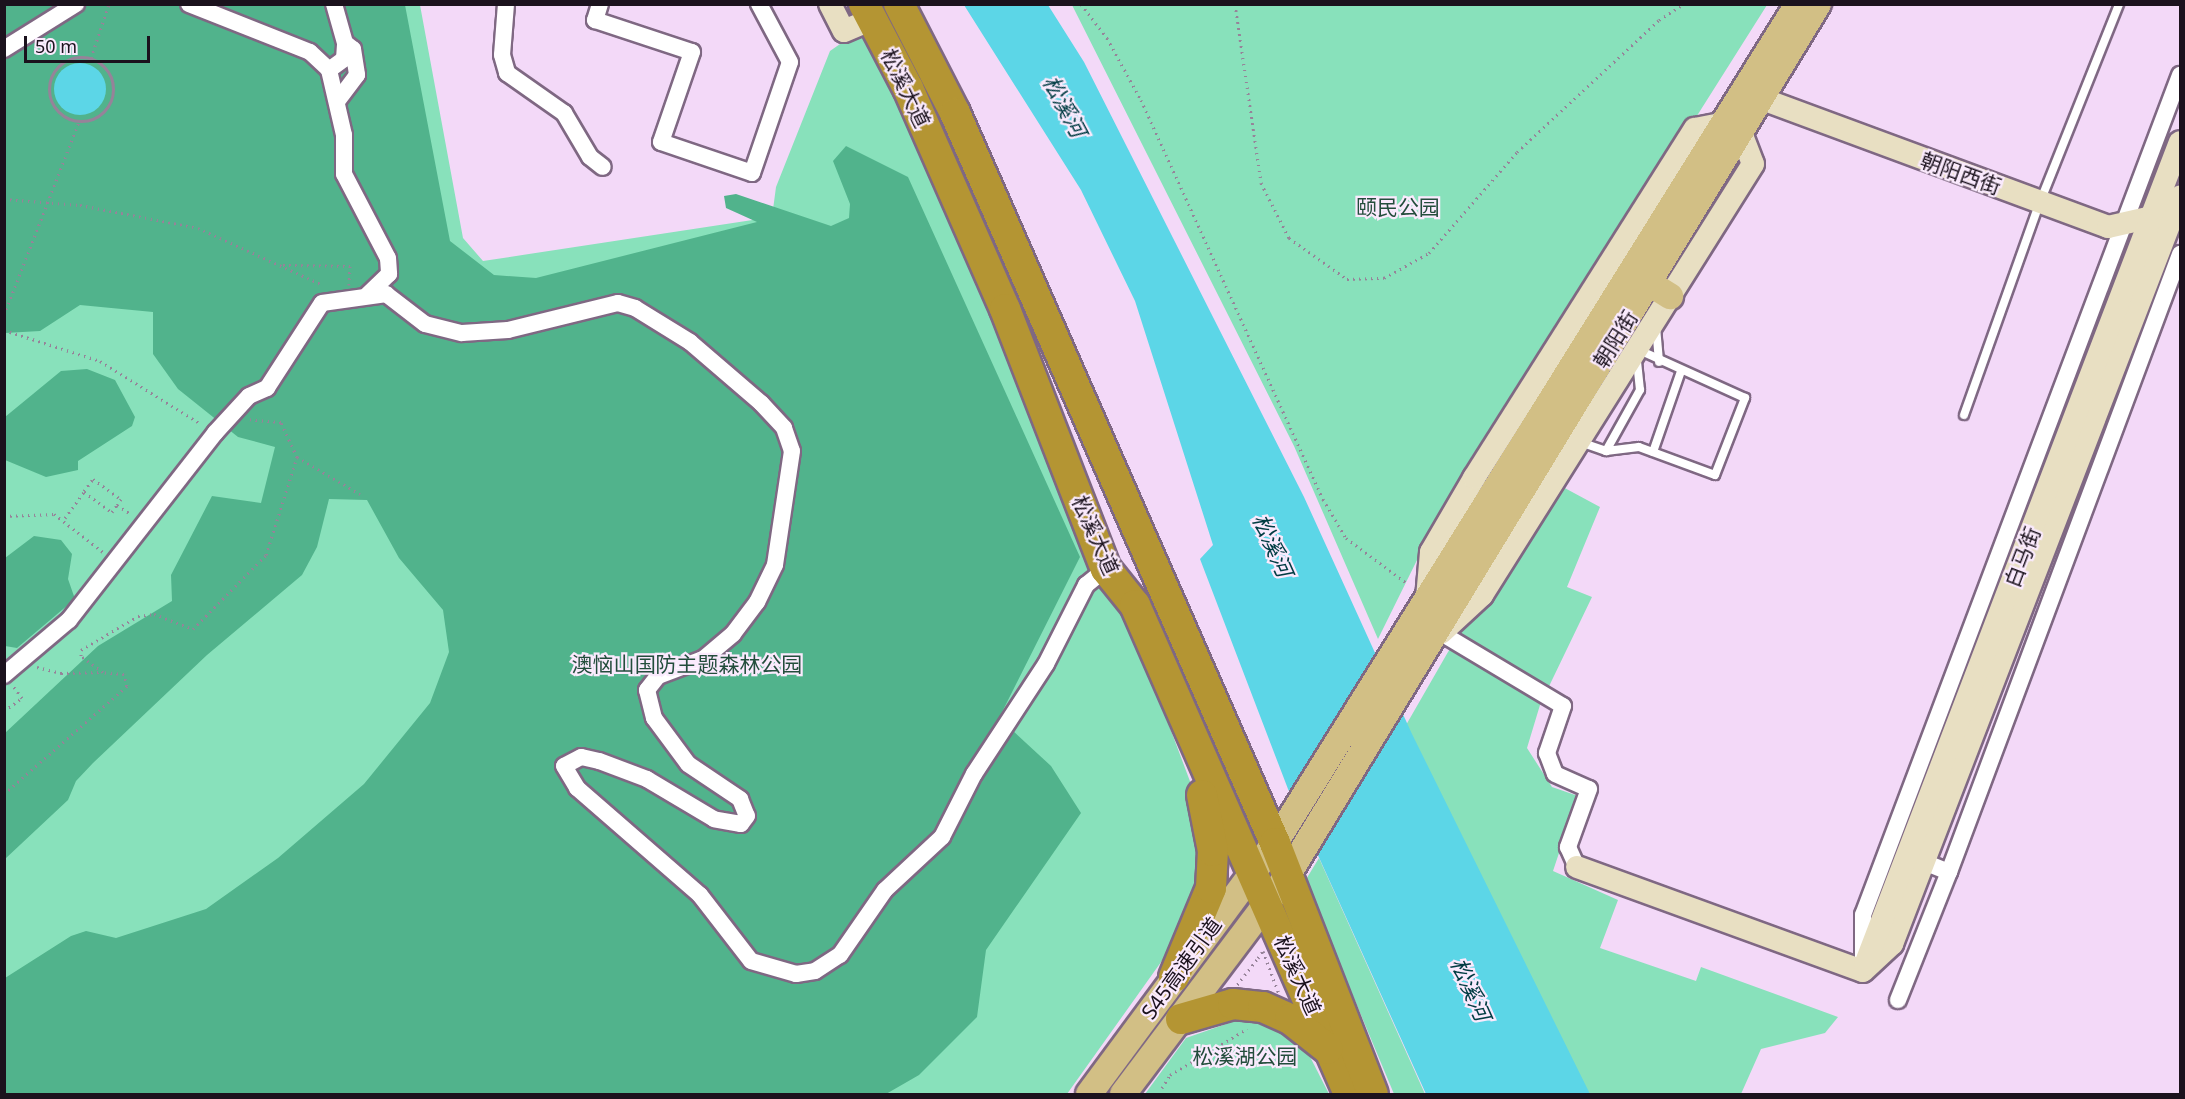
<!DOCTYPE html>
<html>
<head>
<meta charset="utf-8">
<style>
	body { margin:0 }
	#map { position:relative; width:2185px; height:1099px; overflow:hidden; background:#f3d9f8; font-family:"Noto Sans","Noto Sans SC",sans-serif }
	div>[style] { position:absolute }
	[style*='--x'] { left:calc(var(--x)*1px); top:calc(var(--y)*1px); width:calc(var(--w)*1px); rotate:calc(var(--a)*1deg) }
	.green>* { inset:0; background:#88e1bb }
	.forest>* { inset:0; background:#51b38c }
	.water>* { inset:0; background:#5cd6e7 }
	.round { border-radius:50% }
	.path>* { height:3px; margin-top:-1.5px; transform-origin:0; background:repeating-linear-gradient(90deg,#968399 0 1.5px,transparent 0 6px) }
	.path>.ring { margin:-1.5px; padding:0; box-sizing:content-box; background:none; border:3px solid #968399; border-radius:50% }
	.roads { filter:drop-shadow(2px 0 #7f6883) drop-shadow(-2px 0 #7f6883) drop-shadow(0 2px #7f6883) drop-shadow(0 -2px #7f6883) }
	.lane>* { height:8px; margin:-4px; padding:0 4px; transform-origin:4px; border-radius:4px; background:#fff }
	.street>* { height:16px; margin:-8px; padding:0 8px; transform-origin:8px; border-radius:8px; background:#fff }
	.secondary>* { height:22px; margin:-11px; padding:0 11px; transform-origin:11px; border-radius:11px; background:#e8dfc2 }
	.primary>* { height:26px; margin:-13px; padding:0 13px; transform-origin:13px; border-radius:13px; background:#d2bf85 }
	.highway>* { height:30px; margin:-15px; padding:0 15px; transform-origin:15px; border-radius:15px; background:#b49533 }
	span { translate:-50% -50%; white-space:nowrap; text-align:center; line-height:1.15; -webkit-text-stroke:4.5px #faeafd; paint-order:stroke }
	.street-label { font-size:21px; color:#1b121d }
	.park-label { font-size:21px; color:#234d3c }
	.water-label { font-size:22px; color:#003c43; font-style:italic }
	.frame { position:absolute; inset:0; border:6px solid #1b121d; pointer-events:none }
	.scale { position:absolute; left:24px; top:36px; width:126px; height:27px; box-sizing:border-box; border:3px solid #1b121d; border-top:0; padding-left:8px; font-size:18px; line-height:21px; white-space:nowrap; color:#1b121d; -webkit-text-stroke:4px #faeafd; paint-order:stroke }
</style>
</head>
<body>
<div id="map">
	<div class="green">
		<div style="clip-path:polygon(5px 5px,420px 5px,463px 238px,483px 261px,772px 217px,776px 187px,830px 51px,876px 19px,1089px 512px,1197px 800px,1206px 861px,1191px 920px,1067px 1094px,5px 1094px)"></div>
		<div style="clip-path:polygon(1072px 5px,1767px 5px,1420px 554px,1378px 639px,1294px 446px)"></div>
		<div style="clip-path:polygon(1561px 486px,1600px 507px,1567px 587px,1592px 597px,1540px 705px,1527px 748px,1552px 787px,1578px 796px,1553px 871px,1618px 900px,1600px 948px,1696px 981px,1701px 967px,1838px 1017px,1825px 1033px,1761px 1049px,1741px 1094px,1569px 1094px,1398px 739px,1448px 652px)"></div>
		<div style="clip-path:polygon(1319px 858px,1425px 1094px,1394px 1094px,1305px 881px)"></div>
		<div style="clip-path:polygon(1249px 1016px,1302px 1041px,1329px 1094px,1145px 1094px,1186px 1038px)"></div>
	</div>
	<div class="forest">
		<div style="clip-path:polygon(5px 5px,405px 5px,450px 241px,494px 275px,536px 278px,757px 222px,726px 208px,724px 196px,736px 194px,831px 226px,849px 218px,850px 204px,833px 161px,846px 146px,908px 177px,1080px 557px,999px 718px,1051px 766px,1081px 813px,986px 950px,977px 1017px,919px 1075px,886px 1094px,5px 1094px,5px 978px,71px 936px,86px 931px,116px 938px,206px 909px,278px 858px,364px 784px,430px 703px,449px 652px,443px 610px,399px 558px,367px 500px,329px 499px,317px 547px,302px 575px,207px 655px,93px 763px,76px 781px,68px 800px,5px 859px,5px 733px,98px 646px,172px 601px,171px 575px,212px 496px,261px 503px,275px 447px,238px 437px,178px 389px,153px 354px,153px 312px,80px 305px,40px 331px,5px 333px)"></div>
		<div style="clip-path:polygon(87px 369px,115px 380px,135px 417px,132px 426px,78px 461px,78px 470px,46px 477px,5px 460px,5px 417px,61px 371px)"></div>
		<div style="clip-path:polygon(34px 536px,61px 540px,72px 554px,68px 579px,75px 599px,17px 648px,5px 646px,5px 558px)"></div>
	</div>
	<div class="water">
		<div style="clip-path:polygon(964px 5px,1048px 5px,1084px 62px,1304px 497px,1412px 734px,1590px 1094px,1426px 1094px,1288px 789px,1200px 559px,1213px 545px,1135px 301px,1081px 190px)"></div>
		<div class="round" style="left:54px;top:63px;width:52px;height:52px"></div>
	</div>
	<div class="path">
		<div style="--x:1081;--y:4;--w:43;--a:52.6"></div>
		<div style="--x:1107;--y:38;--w:71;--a:61.3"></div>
		<div style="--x:1141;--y:100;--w:439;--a:65.5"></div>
		<div style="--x:1323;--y:499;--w:45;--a:59.5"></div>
		<div style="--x:1346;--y:538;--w:77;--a:36.6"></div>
		<div style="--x:1235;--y:4;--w:181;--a:81.7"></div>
		<div style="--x:1261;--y:183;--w:62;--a:63"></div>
		<div style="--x:1289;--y:238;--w:71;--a:35.3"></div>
		<div style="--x:1347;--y:279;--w:37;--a:-2"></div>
		<div style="--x:1384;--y:278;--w:51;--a:-29.1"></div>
		<div style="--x:1429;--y:253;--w:134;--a:-48.9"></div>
		<div style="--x:1517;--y:152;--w:194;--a:-42.9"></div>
		<div style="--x:1659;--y:20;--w:30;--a:-33"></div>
		<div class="ring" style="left:49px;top:57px;width:61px;height:61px"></div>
		<div style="--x:91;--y:58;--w:57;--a:-71.6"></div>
		<div style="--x:4;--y:199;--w:76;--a:4.5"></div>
		<div style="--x:80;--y:205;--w:120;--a:11"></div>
		<div style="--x:198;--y:228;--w:137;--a:24.5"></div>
		<div style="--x:283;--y:265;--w:67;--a:0.9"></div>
		<div style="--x:350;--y:266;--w:19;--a:93"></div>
		<div style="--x:4;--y:315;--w:207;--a:-68.8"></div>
		<div style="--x:4;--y:330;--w:101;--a:17.9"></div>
		<div style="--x:100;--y:361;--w:119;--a:32"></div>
		<div style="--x:297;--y:457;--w:73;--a:30.4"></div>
		<div style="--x:84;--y:491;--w:15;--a:-53"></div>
		<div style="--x:93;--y:479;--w:34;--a:36"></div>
		<div style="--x:121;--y:499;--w:7;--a:124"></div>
		<div style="--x:4;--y:516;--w:50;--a:-2.3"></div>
		<div style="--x:54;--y:514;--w:62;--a:37.8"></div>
		<div style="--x:65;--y:518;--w:32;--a:-54"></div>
		<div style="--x:84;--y:492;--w:34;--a:36"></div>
		<div style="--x:112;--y:512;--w:9;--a:-54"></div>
		<div style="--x:117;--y:505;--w:17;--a:33"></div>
		<div style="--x:37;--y:667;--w:25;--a:14"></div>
		<div style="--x:61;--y:673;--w:40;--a:-1.4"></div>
		<div style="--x:4;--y:711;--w:22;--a:-36"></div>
		<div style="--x:22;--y:698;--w:14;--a:-126"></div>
		<div style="--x:4;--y:794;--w:164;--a:-41.3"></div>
		<div style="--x:127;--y:686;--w:12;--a:-104"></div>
		<div style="--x:124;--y:674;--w:21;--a:-175"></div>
		<div style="--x:103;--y:672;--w:27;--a:-144"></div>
		<div style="--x:81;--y:656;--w:6;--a:-90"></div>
		<div style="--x:81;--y:650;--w:66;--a:-30.8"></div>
		<div style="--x:138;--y:616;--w:16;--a:-7"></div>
		<div style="--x:154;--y:614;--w:42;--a:21"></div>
		<div style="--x:193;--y:629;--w:104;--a:-45.4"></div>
		<div style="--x:266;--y:555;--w:103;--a:-72.4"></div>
		<div style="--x:297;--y:457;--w:38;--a:-115"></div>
		<div style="--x:281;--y:422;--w:33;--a:-175"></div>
		<div style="--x:1263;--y:951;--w:54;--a:69.6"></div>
		<div style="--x:1282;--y:1002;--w:53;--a:-171.3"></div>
		<div style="--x:1230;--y:994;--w:46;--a:-52.1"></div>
		<div style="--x:1258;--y:958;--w:9;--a:-54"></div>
		<div style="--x:1162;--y:1088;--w:15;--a:-58"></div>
		<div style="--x:1170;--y:1075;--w:90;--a:-30.9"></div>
	</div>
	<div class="roads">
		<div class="lane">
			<div style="--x:1656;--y:327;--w:35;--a:85"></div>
			<div style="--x:1964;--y:415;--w:226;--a:-70.4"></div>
			<div style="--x:2040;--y:202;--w:213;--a:-68.2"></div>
			<div style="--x:1580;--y:442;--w:28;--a:19"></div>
			<div style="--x:1606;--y:451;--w:33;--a:-7"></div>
			<div style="--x:1639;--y:447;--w:81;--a:20.2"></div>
			<div style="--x:1715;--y:475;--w:83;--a:-68.7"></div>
			<div style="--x:1745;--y:398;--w:116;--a:-155.6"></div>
			<div style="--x:1606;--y:451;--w:70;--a:-60.9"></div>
			<div style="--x:1640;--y:390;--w:31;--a:-96"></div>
			<div style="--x:1653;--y:452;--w:86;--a:-70.9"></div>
		</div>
		<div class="street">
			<div style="--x:189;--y:4;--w:130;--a:21.6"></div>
			<div style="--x:310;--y:52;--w:26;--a:43"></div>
			<div style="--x:329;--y:70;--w:67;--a:77"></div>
			<div style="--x:344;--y:135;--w:39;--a:90"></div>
			<div style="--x:344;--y:174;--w:95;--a:62.4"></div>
			<div style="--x:388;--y:258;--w:16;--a:86"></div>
			<div style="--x:389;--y:274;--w:30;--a:136"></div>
			<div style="--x:334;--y:4;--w:41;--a:74.2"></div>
			<div style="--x:506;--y:4;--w:51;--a:94.5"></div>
			<div style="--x:502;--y:55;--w:19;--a:74"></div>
			<div style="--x:507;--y:73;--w:70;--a:35.1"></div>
			<div style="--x:564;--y:113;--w:51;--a:59.4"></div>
			<div style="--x:590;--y:157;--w:16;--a:38"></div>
			<div style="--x:600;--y:4;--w:17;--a:107"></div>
			<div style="--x:595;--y:20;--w:102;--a:18.3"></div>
			<div style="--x:692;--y:52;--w:95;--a:109"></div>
			<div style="--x:661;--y:142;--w:96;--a:18.8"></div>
			<div style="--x:752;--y:173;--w:117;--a:-71.1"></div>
			<div style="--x:790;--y:62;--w:66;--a:-118.1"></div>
			<div style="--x:4;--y:49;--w:85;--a:-32"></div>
			<div style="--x:329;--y:70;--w:19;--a:-36"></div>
			<div style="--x:344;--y:59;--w:16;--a:-86"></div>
			<div style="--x:345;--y:43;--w:10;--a:37"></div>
			<div style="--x:353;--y:49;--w:26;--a:81"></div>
			<div style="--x:357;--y:75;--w:31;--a:127"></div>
			<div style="--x:1436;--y:630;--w:148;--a:30.9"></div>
			<div style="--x:1563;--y:706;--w:50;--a:108.8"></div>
			<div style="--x:1547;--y:753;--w:22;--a:69"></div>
			<div style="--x:1555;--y:774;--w:37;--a:24"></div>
			<div style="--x:1589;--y:789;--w:62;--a:109.9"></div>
			<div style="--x:1568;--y:847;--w:22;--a:66"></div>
			<div style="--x:4;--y:675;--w:85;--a:-40.2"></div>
			<div style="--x:69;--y:620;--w:237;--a:-52"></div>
			<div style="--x:215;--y:433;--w:50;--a:-47.4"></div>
			<div style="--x:249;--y:396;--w:20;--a:-24"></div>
			<div style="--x:267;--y:388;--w:101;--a:-57.1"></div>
			<div style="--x:322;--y:303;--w:65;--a:-8"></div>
			<div style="--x:386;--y:294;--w:49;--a:37.6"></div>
			<div style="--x:425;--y:324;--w:38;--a:14"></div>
			<div style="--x:462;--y:333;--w:46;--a:-3.7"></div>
			<div style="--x:508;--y:330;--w:113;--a:-13.8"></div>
			<div style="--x:618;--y:303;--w:18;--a:16"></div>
			<div style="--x:635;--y:308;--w:65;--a:31.7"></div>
			<div style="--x:690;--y:342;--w:94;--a:40.7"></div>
			<div style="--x:761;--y:403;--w:34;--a:47"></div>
			<div style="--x:784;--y:428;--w:24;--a:71"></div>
			<div style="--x:792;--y:451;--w:115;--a:98.5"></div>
			<div style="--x:775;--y:565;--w:41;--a:115.9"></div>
			<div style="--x:757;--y:602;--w:40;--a:127"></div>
			<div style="--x:733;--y:634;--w:39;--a:140"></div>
			<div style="--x:703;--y:659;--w:48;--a:159.3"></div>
			<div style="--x:658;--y:676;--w:18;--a:128"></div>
			<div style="--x:647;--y:690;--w:29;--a:76"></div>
			<div style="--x:654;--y:718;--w:57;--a:53.5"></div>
			<div style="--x:688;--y:764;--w:63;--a:33.9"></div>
			<div style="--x:740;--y:799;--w:18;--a:68"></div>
			<div style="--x:747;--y:816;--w:10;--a:127"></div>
			<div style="--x:741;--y:824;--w:27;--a:-170"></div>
			<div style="--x:714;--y:819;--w:78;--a:-149.2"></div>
			<div style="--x:647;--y:779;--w:51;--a:-159.4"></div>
			<div style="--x:599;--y:761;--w:18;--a:-167"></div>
			<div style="--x:581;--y:757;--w:19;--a:152"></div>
			<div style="--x:564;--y:766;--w:26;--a:59"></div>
			<div style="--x:577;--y:788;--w:163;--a:41"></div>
			<div style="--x:700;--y:895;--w:83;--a:52.3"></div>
			<div style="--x:751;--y:961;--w:47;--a:16.1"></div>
			<div style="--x:796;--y:974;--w:19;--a:-9"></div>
			<div style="--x:815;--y:971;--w:30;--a:-33"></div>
			<div style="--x:840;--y:955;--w:79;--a:-55.3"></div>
			<div style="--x:885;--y:890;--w:78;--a:-42.9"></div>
			<div style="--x:942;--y:837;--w:71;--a:-63.1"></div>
			<div style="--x:974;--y:774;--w:131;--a:-56.8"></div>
			<div style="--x:1046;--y:664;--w:89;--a:-63.1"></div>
			<div style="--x:1086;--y:585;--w:26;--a:-39"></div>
			<div style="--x:1924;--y:862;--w:27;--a:22"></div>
			<div style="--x:1949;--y:872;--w:660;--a:-69.5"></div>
			<div style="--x:1863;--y:961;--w:46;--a:-90"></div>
			<div style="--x:1863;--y:915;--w:898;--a:-69.32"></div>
			<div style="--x:1898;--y:1000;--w:138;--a:-68.3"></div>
		</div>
		<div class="secondary">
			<div style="--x:830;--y:4;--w:30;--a:63"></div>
			<div style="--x:844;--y:31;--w:30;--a:-23"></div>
			<div style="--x:1746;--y:93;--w:386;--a:20.3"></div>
			<div style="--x:2108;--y:227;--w:54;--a:-12.8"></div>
			<div style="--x:1427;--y:598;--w:46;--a:-85"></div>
			<div style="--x:1431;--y:552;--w:86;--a:-59.8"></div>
			<div style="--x:1474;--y:478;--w:413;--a:-57.7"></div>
			<div style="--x:1695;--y:129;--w:31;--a:-11"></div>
			<div style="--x:1441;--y:633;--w:56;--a:-42.8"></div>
			<div style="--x:1482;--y:595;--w:509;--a:-57.84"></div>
			<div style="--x:1753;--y:164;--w:33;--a:-111"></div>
			<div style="--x:1577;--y:867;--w:304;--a:20"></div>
			<div style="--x:1863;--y:971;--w:40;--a:-43"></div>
			<div style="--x:1892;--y:944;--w:801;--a:-68.92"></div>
			<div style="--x:1865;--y:965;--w:881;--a:-69.06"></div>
		</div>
		<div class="primary">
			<div style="--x:1649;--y:283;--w:25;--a:32"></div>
			<div style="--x:1089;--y:1094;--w:312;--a:-53.5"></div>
			<div style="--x:1275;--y:843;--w:989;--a:-58.06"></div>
			<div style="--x:1123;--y:1094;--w:273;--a:-53"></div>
			<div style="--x:1287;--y:876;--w:1021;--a:-58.66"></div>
		</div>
		<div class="highway">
			<div style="--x:864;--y:4;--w:95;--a:62.4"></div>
			<div style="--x:908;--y:88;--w:241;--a:66.3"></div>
			<div style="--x:1005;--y:309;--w:279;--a:68.8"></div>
			<div style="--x:1106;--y:569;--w:46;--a:51.1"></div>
			<div style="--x:1135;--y:605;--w:534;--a:66.36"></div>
			<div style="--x:899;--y:4;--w:123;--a:62.8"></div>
			<div style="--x:955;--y:113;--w:797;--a:66.33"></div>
			<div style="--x:1275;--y:843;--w:269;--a:68.7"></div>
			<div style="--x:1174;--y:977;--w:96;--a:-67.4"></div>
			<div style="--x:1211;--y:888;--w:37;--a:-87"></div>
			<div style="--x:1213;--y:851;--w:57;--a:-101.1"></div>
			<div style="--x:1181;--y:1019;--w:54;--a:-16.1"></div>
			<div style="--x:1233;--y:1004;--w:30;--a:6"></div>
			<div style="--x:1263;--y:1007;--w:30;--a:24"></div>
			<div style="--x:1290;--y:1019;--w:48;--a:38.3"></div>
		</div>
	</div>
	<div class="street-label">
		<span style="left:906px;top:88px;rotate:64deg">松溪大道</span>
		<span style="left:1961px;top:173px;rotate:20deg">朝阳西街</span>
		<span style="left:1615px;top:339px;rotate:-58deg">朝阳街</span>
		<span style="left:1096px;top:535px;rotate:66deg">松溪大道</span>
		<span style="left:2022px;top:557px;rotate:-69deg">白马街</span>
		<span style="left:1181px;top:968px;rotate:-54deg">S45高速引道</span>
		<span style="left:1298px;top:975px;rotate:66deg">松溪大道</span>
	</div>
	<div class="park-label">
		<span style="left:1398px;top:207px">颐民公园</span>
		<span style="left:687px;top:664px">澳恼山国防主题森林公园</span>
		<span style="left:1245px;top:1056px">松溪湖公园</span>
	</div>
	<div class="water-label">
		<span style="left:1065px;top:106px;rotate:62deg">松溪河</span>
		<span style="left:1273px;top:545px;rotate:66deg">松溪河</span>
		<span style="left:1471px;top:989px;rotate:66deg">松溪河</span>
	</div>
	<div class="frame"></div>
	<div class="scale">50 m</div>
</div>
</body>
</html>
